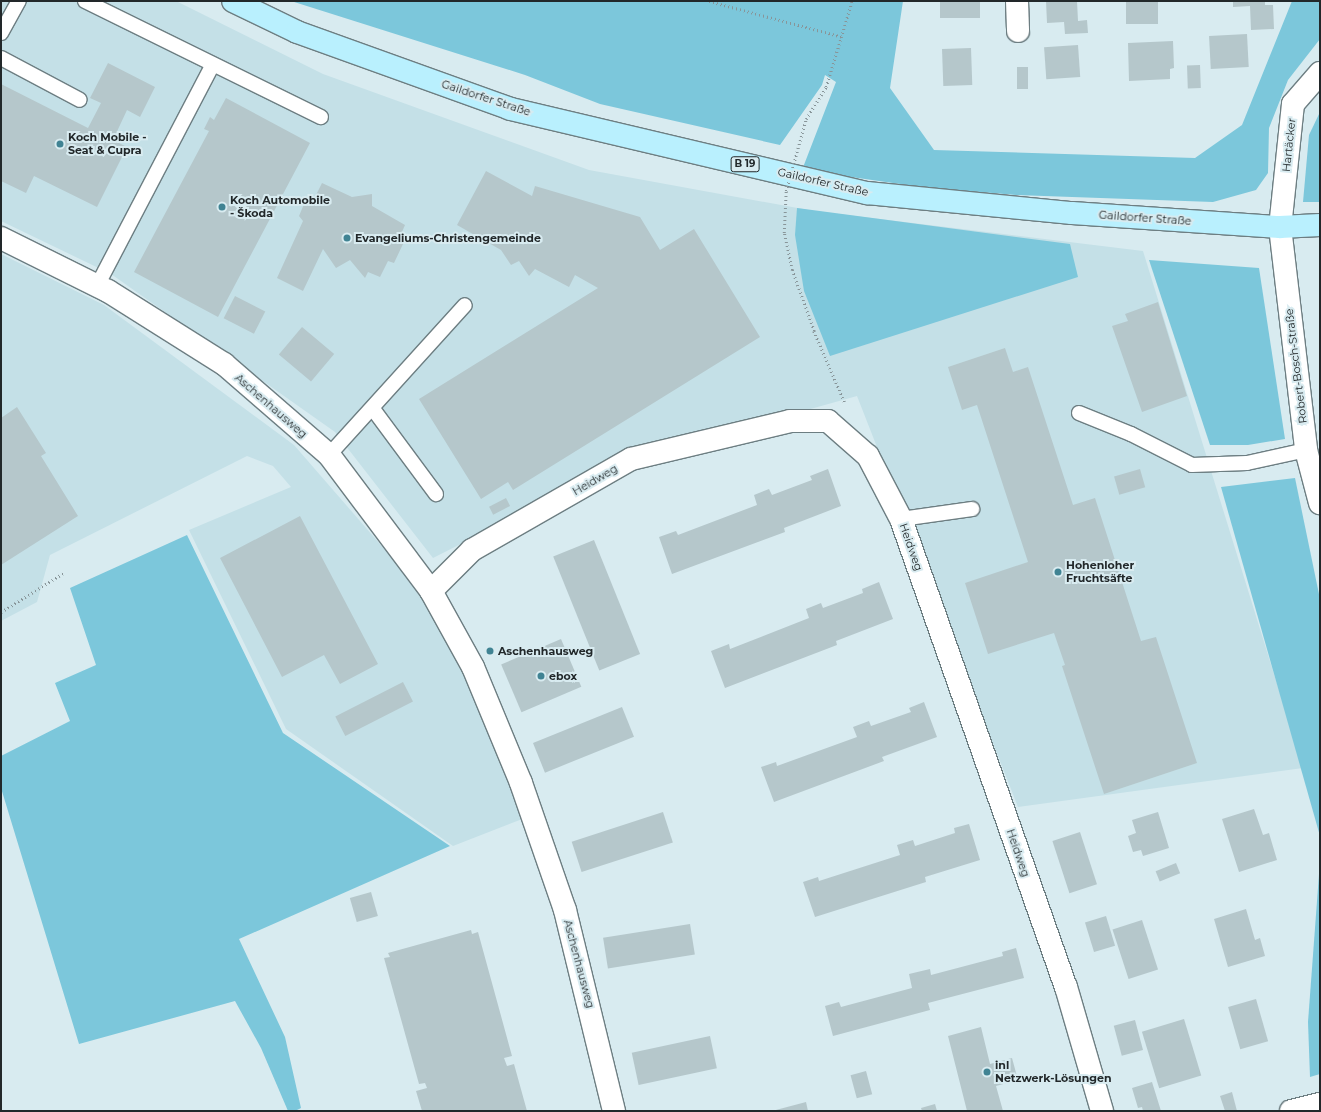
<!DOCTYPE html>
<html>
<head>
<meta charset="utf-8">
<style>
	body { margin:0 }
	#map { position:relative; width:1321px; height:1112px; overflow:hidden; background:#d8ebf0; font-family:Montserrat,sans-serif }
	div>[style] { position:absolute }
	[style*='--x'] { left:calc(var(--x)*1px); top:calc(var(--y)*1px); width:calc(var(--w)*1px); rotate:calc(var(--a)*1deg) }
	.built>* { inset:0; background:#c4e0e7 }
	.green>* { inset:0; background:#7cc7db }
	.building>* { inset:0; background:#b5c7cb; transform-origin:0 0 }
	.path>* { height:2.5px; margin-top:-1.25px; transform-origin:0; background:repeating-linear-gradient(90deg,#889599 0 1px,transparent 0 4px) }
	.roads { filter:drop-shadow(1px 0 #6d7e82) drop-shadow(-1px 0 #6d7e82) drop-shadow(0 1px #6d7e82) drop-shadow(0 -1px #6d7e82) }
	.service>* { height:14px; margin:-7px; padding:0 7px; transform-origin:7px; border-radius:7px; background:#fff }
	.minor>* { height:22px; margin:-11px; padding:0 11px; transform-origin:11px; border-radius:11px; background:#fff }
	.tertiary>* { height:22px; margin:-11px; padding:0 11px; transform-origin:11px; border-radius:11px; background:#fff }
	.primary>* { height:22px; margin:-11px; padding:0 11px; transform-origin:11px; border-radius:11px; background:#b9f0fe }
	.path-bridge>* { height:2.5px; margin-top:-1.25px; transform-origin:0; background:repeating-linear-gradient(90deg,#889599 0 1px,transparent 0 4px) }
	.dots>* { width:11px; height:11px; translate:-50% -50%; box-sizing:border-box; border:2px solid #d8ebf0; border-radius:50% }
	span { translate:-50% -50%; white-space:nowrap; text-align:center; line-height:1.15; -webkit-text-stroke:4px #d8ebf0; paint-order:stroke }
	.shield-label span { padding:1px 3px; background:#d8ebf0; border:1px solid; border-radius:3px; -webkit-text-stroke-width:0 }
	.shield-label { font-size:10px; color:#22282a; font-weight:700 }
	.street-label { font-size:11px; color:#22282a }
	.poi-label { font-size:11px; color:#22282a; font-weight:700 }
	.left { translate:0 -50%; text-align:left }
	.frame { position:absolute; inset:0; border:2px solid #22282a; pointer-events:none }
</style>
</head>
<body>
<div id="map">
	<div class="built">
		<div style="clip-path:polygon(1px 1px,176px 1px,323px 74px,589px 170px,814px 211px,1143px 251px,1303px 768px,1018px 807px,857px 396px,625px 461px,433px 558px,335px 432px,111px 274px,1px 221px)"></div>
		<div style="clip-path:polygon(1px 254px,104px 305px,294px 445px,419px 589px,486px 714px,525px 818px,453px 846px,286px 729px,189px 530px,291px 487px,273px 466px,247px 456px,50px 555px,37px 602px,1px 621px)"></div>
	</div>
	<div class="green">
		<div style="clip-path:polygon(291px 1px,903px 1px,890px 88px,934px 150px,1195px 158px,1242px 125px,1292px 1px,1320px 1px,1320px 39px,1288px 80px,1269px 128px,1268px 173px,1256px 190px,1213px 202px,1016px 195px,921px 187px,802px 170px,836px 82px,825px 75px,822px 85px,780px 145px,600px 104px,525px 75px)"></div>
		<div style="clip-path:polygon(1320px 112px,1320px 202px,1303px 202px,1309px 135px)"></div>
		<div style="clip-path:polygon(797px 208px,1070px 244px,1078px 277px,830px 356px,804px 291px,795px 235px)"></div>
		<div style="clip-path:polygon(1149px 260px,1259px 268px,1285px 439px,1248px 445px,1210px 445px)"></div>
		<div style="clip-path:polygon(1295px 478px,1320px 599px,1320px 836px,1221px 487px)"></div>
		<div style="clip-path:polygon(187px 535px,283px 733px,450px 846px,239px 939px,285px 1037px,301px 1108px,295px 1111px,288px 1111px,261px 1048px,235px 1001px,79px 1044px,1px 788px,1px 756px,70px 721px,55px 683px,96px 665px,70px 588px)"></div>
		<div style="clip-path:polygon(1320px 861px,1320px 1074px,1310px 1077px,1308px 1022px)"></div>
	</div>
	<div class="building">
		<div style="left:940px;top:1px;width:40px;height:17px"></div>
		<div style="clip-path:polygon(1046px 1px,1077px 1px,1078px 21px,1087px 20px,1088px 33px,1065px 34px,1064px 22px,1047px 23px)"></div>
		<div style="left:1126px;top:1px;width:32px;height:23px"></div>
		<div style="clip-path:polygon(1233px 1px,1265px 1px,1265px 5px,1273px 5px,1274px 29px,1251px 30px,1250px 6px,1233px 7px)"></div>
		<div style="left:1247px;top:34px;width:33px;height:38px;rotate:87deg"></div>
		<div style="clip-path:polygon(1173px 41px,1174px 68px,1170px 69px,1170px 79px,1129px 81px,1128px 43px)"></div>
		<div style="left:1078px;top:45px;width:32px;height:34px;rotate:86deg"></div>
		<div style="left:971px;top:48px;width:37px;height:29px;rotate:88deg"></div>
		<div style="clip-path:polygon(108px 63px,155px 87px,140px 117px,127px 110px,113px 140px,127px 147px,97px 207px,34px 176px,26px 193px,1px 181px,1px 84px,88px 128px,101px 103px,90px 98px)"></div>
		<div style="left:1200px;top:65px;width:23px;height:13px;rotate:88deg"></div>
		<div style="left:1017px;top:67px;width:11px;height:22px"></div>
		<div style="clip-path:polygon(226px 98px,310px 143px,218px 317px,134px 272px,209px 131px,204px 129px,210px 117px,214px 120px)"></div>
		<div style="clip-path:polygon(486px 171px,532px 196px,535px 186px,640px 217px,660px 250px,694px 229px,760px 337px,513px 490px,508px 482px,481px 499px,419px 399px,598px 288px,575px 275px,569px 287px,535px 269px,529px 276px,519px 261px,511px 265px,501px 250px,457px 225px)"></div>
		<div style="clip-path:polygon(322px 183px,352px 197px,372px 194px,372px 206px,405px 225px,398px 241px,403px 244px,394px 263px,388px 261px,380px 277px,368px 272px,365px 278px,350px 260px,336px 268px,323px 249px,303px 291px,277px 278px,303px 221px,299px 216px,307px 197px,315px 197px)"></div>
		<div style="left:235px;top:296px;width:34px;height:25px;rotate:27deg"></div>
		<div style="clip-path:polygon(1158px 302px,1187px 396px,1142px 412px,1112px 326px,1128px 321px,1125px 314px)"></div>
		<div style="left:302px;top:327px;width:42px;height:36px;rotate:40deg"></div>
		<div style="clip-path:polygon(1005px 348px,1013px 372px,1028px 367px,1073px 505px,1095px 498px,1141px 641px,1156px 637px,1197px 763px,1104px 794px,1062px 666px,1065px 665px,1054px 633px,988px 654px,965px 583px,1028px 562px,977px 405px,962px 410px,948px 367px)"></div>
		<div style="clip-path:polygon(17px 407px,46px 453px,41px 456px,78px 516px,1px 565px,1px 418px)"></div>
		<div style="clip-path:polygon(828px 469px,841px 506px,784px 528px,785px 532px,672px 574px,659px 537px,676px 531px,678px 535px,757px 505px,754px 495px,769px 489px,772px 495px,812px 480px,810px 476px)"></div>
		<div style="left:1140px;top:469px;width:19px;height:27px;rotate:74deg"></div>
		<div style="left:506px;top:498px;width:9px;height:19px;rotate:63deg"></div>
		<div style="clip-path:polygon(300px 516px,378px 664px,340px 684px,324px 655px,282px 677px,220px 558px)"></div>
		<div style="left:594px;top:540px;width:123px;height:44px;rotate:68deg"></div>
		<div style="clip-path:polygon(879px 582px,893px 619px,836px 641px,837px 645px,725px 688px,711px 651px,729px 644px,730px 649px,809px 618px,806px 609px,821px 603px,823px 608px,863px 593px,862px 589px)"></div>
		<div style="left:561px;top:639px;width:52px;height:65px;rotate:67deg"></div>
		<div style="left:403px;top:682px;width:22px;height:76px;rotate:63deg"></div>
		<div style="clip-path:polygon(924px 702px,937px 737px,882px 757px,884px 761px,774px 802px,761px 767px,776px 762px,777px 766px,857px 737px,853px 727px,869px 721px,871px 726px,911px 712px,909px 708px)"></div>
		<div style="left:622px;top:707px;width:32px;height:96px;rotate:68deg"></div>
		<div style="clip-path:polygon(1254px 809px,1263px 835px,1269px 833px,1277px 860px,1239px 872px,1222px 819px)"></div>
		<div style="left:663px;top:812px;width:32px;height:96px;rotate:72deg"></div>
		<div style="clip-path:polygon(1158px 812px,1169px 848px,1143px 856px,1141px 850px,1133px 852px,1128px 836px,1136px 833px,1132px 820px)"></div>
		<div style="clip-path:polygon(969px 824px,980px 860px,925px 877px,926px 882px,815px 917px,803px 882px,818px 877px,819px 881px,900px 855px,897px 845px,913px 840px,915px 846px,955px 833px,954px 828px)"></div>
		<div style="left:1080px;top:832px;width:55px;height:29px;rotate:72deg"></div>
		<div style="left:1176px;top:863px;width:11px;height:22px;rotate:68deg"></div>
		<div style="left:371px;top:892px;width:25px;height:22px;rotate:74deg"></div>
		<div style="clip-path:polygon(1246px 909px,1255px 940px,1260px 938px,1265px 956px,1228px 967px,1214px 919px)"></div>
		<div style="left:1106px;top:916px;width:31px;height:22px;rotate:73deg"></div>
		<div style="left:1142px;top:920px;width:52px;height:31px;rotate:72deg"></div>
		<div style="left:690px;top:924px;width:31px;height:88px;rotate:81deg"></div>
		<div style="clip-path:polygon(471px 930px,472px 934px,478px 932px,512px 1056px,504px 1058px,507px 1066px,514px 1064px,527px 1111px,422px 1111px,416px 1091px,427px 1088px,425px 1083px,419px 1084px,384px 958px,390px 957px,388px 953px)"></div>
		<div style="clip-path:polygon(1016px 948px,1024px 978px,928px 1003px,930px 1010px,833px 1036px,825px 1006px,839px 1002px,841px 1007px,912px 988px,909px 974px,930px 969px,931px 975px,1003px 956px,1002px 952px)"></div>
		<div style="left:1256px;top:999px;width:44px;height:29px;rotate:74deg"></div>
		<div style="left:1184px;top:1019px;width:59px;height:44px;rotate:73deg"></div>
		<div style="left:1135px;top:1020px;width:31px;height:22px;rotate:75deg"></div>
		<div style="clip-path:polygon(981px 1027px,990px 1064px,1012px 1058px,1018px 1080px,996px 1086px,1003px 1111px,967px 1111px,948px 1036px)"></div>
		<div style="left:710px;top:1036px;width:33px;height:80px;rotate:78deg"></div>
		<div style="left:866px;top:1071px;width:24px;height:16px;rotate:75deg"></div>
		<div style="clip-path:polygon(1152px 1082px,1161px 1111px,1143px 1111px,1142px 1107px,1138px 1108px,1132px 1088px)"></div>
		<div style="clip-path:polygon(1232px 1092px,1237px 1111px,1225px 1111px,1220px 1096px)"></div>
		<div style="clip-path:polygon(806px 1102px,808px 1111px,772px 1111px)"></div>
		<div style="clip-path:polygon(935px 1104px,937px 1111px,922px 1111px,921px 1108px)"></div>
	</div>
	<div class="path">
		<div style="--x:709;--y:1;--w:139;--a:15"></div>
		<div style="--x:826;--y:87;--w:90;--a:-73.2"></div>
		<div style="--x:814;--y:331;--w:78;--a:66.7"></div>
		<div style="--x:1;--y:612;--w:75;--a:-32"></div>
	</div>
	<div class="roads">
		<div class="service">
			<div style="--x:85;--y:1;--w:263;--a:26.2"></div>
			<div style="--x:1;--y:33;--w:37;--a:-61"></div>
			<div style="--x:1;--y:58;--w:89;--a:28"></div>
			<div style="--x:97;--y:286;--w:250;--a:-62.4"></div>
			<div style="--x:373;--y:409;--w:106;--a:53.5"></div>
			<div style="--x:1079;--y:413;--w:56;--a:22"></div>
			<div style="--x:1131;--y:434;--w:68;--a:26.9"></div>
			<div style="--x:1192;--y:465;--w:55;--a:-2.1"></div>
			<div style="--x:1247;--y:463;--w:60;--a:-12.4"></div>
			<div style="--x:329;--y:455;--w:202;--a:-47.8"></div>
			<div style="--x:901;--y:519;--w:72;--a:-8"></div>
		</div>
		<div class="minor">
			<div style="--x:1017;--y:1;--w:30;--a:88"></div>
			<div style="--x:1320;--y:73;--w:41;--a:131.1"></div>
			<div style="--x:1293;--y:104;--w:124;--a:96"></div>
			<div style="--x:1280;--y:227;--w:225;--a:83.3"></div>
			<div style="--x:1306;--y:450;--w:55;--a:75.2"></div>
			<div style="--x:1;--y:238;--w:119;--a:26.4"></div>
			<div style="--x:108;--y:291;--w:137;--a:32.2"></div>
			<div style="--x:224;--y:364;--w:139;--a:40.9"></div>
			<div style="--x:329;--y:455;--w:170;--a:53.1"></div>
			<div style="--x:431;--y:591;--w:87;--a:61.1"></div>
			<div style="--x:473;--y:667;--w:126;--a:67.5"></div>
			<div style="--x:521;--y:783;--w:134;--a:70.9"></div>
			<div style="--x:565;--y:910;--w:207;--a:76.3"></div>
			<div style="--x:431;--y:591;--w:58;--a:-45"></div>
			<div style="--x:472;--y:550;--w:183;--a:-29.8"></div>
			<div style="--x:631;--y:459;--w:163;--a:-13.4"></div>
			<div style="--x:790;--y:421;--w:38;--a:0"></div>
			<div style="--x:828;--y:421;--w:53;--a:41.2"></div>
			<div style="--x:868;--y:456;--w:71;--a:62.4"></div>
			<div style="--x:901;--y:519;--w:496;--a:70.6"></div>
			<div style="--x:1066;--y:987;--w:129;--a:73.8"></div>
		</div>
		<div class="tertiary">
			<div style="--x:1291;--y:1111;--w:30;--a:-14"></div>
		</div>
		<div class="primary">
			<div style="--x:233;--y:1;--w:71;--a:25.8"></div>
			<div style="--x:297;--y:32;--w:227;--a:19.8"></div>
			<div style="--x:511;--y:109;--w:366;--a:13.3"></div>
			<div style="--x:867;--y:193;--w:206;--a:5.6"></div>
			<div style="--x:1072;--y:213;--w:208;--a:3.9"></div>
			<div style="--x:1280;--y:227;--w:40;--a:-2.9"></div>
		</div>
	</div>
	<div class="path-bridge">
		<div style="--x:814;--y:331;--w:65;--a:-109.8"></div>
		<div style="--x:792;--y:270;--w:38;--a:-102"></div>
		<div style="--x:784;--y:233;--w:42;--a:-87.3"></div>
		<div style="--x:786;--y:191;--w:75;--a:-74.5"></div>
		<div style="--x:806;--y:119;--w:38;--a:-58"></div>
	</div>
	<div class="dots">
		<div style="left:60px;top:144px;background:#408393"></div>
		<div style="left:222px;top:207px;background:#408393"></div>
		<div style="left:347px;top:238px;background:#408393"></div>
		<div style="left:1058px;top:572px;background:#408393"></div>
		<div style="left:490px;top:651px;background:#408393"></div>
		<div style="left:541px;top:676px;background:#408393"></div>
		<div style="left:987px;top:1072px;background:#408393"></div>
	</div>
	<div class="shield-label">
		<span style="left:745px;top:164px">B 19</span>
	</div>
	<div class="street-label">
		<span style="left:486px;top:98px;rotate:18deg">Gaildorfer Straße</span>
		<span style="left:1289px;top:145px;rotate:-84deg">Hartäcker</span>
		<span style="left:823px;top:182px;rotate:13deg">Gaildorfer Straße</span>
		<span style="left:1145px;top:218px;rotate:4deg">Gaildorfer Straße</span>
		<span style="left:1296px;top:366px;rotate:-97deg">Robert-Bosch-Straße</span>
		<span style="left:271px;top:406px;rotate:41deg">Aschenhausweg</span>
		<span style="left:595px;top:480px;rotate:-30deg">Heidweg</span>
		<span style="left:911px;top:547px;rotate:71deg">Heidweg</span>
		<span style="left:1018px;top:853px;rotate:71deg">Heidweg</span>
		<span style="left:579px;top:964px;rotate:75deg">Aschenhausweg</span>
	</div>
	<div class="poi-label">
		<span class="left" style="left:68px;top:144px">Koch Mobile -<br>Seat &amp; Cupra</span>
		<span class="left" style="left:230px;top:207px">Koch Automobile<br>- Škoda</span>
		<span class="left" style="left:355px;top:238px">Evangeliums-Christengemeinde</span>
		<span class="left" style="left:1066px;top:572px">Hohenloher<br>Fruchtsäfte</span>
		<span class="left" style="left:498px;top:651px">Aschenhausweg</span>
		<span class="left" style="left:549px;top:676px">ebox</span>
		<span class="left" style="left:995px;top:1072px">inl<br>Netzwerk-Lösungen</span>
	</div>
	<div class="frame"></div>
</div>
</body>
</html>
